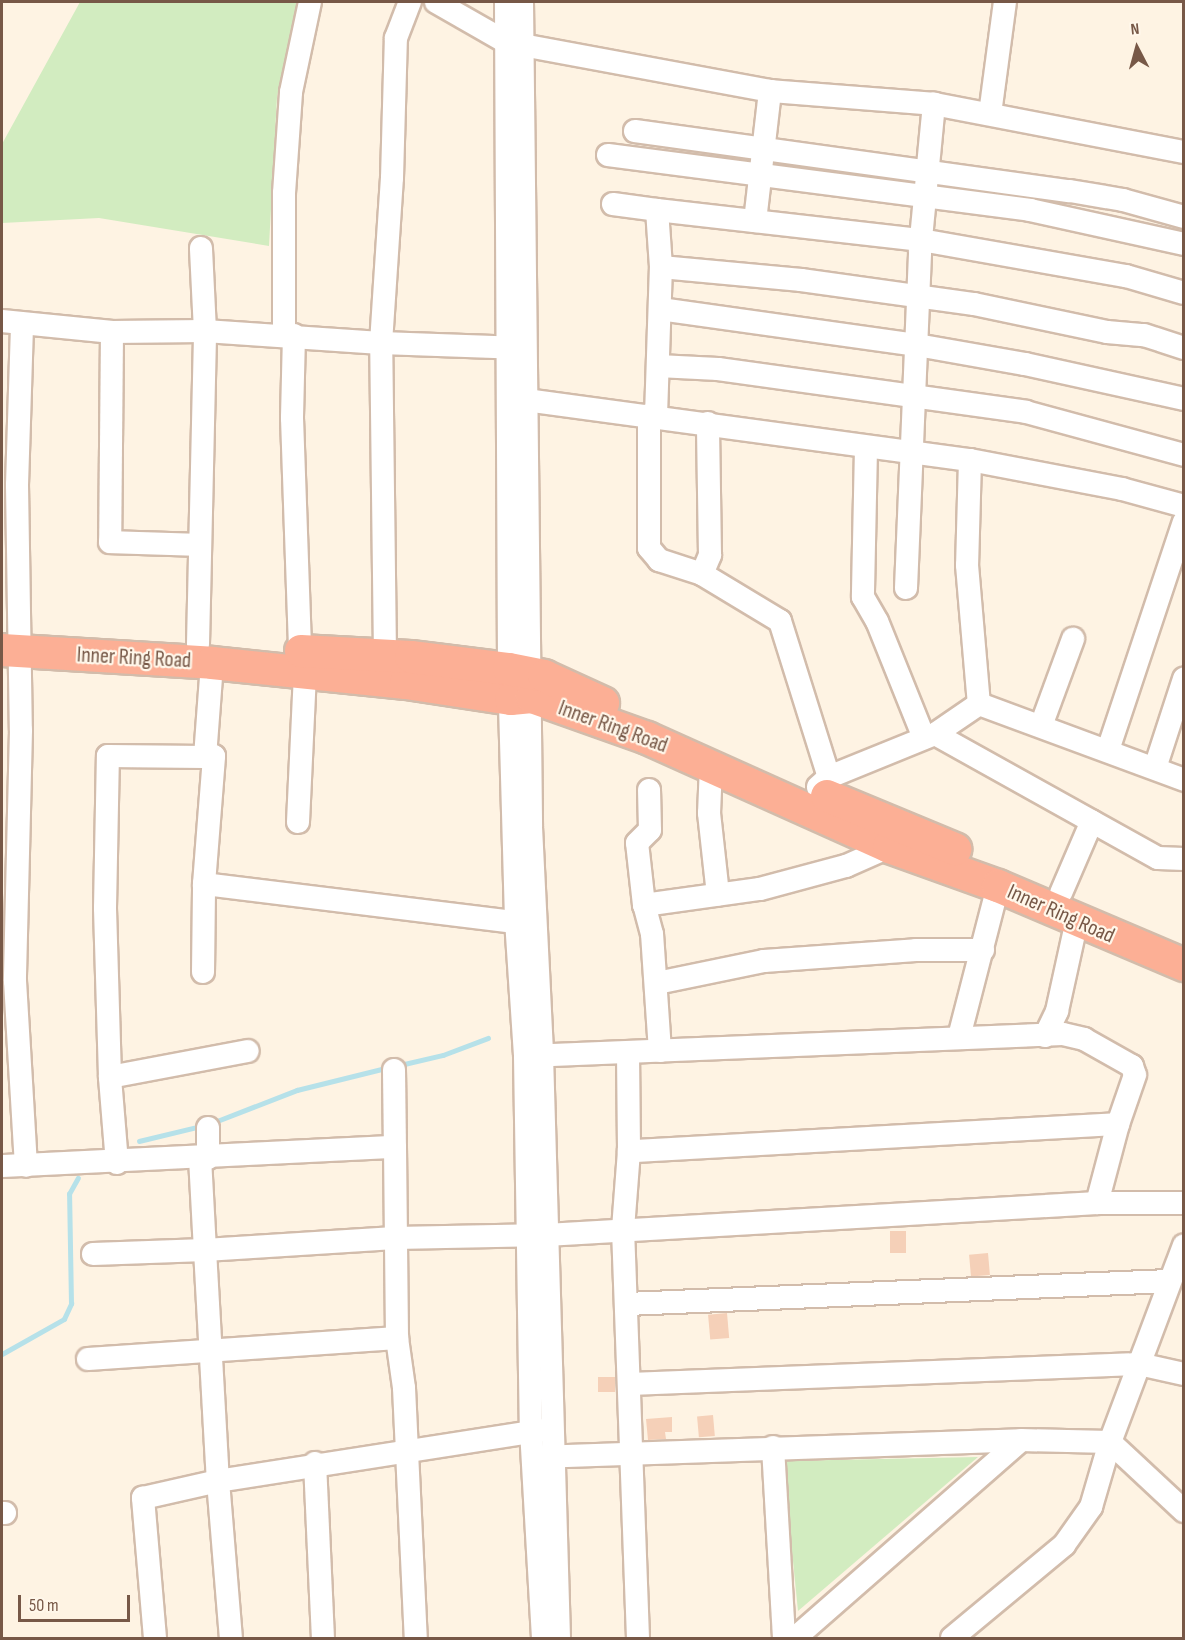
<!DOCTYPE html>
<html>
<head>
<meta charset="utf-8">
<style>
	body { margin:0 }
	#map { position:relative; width:1185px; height:1640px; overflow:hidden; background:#fef3e3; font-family:"Sofia Sans Condensed",sans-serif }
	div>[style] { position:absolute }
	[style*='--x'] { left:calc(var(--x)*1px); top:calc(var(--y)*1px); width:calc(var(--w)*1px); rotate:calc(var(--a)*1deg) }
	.green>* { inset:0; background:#d2ecc0 }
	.stream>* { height:4.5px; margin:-2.25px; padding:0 2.25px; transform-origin:2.25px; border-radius:2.25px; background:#b6e1e9 }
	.building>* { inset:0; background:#f5d0b8; transform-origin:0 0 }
	.roads { filter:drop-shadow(2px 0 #d2bcab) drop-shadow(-2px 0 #d2bcab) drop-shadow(0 2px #d2bcab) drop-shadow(0 -2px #d2bcab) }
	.minor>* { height:22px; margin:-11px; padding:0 11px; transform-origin:11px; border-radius:11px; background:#fff }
	.highway>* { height:32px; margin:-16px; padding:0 16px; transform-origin:16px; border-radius:16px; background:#fcaf95 }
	span { translate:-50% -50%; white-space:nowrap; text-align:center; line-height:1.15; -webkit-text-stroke:4.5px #fff7ea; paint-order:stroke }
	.street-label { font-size:22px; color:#775847 }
	.frame { position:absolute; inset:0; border:3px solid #775847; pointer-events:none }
	.north { position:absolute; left:1107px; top:18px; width:60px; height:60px; -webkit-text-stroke:4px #fff7ea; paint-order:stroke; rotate:354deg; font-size:16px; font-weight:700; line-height:24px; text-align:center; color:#775847 }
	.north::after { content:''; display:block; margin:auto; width:21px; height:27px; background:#775847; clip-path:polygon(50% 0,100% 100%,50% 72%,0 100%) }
	.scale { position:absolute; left:18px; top:1595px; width:112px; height:27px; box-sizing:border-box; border:3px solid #775847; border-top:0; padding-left:8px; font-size:18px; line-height:21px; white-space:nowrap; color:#775847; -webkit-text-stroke:4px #fff7ea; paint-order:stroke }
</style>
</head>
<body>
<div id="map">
	<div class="green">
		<div style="clip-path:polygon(80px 2px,297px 2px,277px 97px,269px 246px,99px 218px,2px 223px,2px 144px)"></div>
		<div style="clip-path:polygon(978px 1457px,798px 1611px,783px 1461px)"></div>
	</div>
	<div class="stream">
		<div style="--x:400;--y:1065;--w:44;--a:-13.1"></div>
		<div style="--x:443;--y:1055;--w:48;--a:-20.7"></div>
		<div style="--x:212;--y:1123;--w:91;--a:-21.2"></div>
		<div style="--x:297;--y:1090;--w:92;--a:-13.9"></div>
		<div style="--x:139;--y:1141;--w:64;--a:-13.6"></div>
		<div style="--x:2;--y:1354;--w:71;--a:-29.4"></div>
		<div style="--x:64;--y:1319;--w:17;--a:-65"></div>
		<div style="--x:71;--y:1304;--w:110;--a:-91"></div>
		<div style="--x:69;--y:1194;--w:18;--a:-61"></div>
	</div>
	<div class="building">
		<div style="left:890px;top:1231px;width:16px;height:22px"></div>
		<div style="left:988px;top:1253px;width:22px;height:19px;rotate:85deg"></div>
		<div style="left:727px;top:1313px;width:25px;height:19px;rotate:85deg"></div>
		<div style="left:598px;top:1377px;width:17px;height:15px"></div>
		<div style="left:713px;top:1415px;width:21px;height:16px;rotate:85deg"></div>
		<div style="clip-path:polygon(672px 1417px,672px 1432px,665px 1432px,666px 1439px,648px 1440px,646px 1419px)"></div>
	</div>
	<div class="roads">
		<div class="minor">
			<div style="--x:436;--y:2;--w:81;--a:29.7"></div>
			<div style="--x:506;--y:42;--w:269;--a:10.5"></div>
			<div style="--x:770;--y:91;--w:165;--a:4.5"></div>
			<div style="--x:934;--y:104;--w:255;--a:10.9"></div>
			<div style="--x:506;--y:2;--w:667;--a:89.74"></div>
			<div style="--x:509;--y:669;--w:251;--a:88.4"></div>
			<div style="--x:516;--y:920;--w:136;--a:86.2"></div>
			<div style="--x:525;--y:1056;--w:374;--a:89.1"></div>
			<div style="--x:531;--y:1430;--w:208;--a:86.7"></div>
			<div style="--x:522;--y:2;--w:825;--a:89.37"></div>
			<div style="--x:531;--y:827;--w:228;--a:87.2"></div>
			<div style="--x:542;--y:1055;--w:583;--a:88.33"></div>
			<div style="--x:990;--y:114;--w:113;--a:-82.4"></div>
			<div style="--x:635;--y:131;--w:439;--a:7.9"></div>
			<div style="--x:1070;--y:191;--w:54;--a:9.6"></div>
			<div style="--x:1123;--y:200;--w:63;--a:15.6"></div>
			<div style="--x:608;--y:155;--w:426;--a:7.4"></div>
			<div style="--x:1030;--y:210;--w:158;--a:12.4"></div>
			<div style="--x:613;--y:204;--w:44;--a:7.8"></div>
			<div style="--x:755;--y:221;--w:131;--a:-83.4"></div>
			<div style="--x:661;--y:267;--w:141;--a:5.3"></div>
			<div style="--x:801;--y:280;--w:175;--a:7.9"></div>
			<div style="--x:974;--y:304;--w:136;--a:11.9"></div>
			<div style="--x:1107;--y:332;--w:37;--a:5"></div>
			<div style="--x:1144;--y:335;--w:42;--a:18"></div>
			<div style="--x:660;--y:309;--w:260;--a:8"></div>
			<div style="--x:917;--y:345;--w:110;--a:10"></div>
			<div style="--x:1025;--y:364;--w:163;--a:12.4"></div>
			<div style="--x:2;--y:321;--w:111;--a:5.7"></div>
			<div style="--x:112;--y:332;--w:93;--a:-0.6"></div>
			<div style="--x:205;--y:331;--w:176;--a:3.9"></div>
			<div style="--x:381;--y:343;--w:140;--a:2"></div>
			<div style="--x:22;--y:326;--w:159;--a:91.8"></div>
			<div style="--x:17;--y:485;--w:245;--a:89.1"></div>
			<div style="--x:21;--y:730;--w:251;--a:91.4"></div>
			<div style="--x:15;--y:981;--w:185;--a:86.6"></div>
			<div style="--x:112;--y:332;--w:210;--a:90.5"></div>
			<div style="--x:110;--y:542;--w:89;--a:1.9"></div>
			<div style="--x:284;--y:335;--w:142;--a:-90"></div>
			<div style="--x:284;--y:193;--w:101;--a:-86"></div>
			<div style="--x:291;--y:92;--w:92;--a:-78.1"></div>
			<div style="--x:294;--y:335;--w:83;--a:91.4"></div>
			<div style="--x:292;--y:418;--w:233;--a:88"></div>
			<div style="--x:658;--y:366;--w:60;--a:2.9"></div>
			<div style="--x:718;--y:369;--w:311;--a:7.9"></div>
			<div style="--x:1026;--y:412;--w:164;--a:15.2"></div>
			<div style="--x:511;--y:398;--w:463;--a:7.7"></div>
			<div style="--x:970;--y:460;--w:155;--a:10.8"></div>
			<div style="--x:1122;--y:489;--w:64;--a:15.3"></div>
			<div style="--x:649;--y:415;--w:133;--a:90"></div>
			<div style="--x:649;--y:548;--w:16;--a:50"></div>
			<div style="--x:659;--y:560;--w:45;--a:18"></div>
			<div style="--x:702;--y:574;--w:91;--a:31.1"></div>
			<div style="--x:780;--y:621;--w:164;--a:72.6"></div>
			<div style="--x:656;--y:416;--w:149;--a:-88.1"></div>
			<div style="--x:661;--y:267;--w:57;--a:-94"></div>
			<div style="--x:657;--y:210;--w:266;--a:6.5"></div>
			<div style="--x:921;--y:240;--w:208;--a:10"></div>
			<div style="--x:1126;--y:276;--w:60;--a:16.3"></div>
			<div style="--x:866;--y:448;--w:149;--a:91.2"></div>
			<div style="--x:863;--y:597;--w:28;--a:60"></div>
			<div style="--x:877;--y:621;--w:126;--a:68.1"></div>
			<div style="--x:970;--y:460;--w:105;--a:91.6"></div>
			<div style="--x:967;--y:565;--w:140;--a:85.1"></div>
			<div style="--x:702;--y:574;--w:21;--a:-67"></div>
			<div style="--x:710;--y:555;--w:132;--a:-90.9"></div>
			<div style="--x:906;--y:588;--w:339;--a:-87.6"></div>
			<div style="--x:920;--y:249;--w:146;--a:-84.5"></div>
			<div style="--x:198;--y:644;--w:313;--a:-88.7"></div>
			<div style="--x:205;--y:331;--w:83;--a:-92.8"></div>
			<div style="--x:385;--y:656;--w:313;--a:-90.7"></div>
			<div style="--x:381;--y:343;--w:165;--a:-86.2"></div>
			<div style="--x:392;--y:178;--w:140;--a:-88.4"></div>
			<div style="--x:396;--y:38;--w:39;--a:-69"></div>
			<div style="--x:1041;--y:726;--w:93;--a:-69.8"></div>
			<div style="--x:935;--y:734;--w:255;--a:29.1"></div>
			<div style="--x:1158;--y:858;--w:26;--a:2"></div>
			<div style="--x:1108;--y:750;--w:240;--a:-71.6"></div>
			<div style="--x:711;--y:766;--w:47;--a:92.4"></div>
			<div style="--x:709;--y:813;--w:82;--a:83.7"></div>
			<div style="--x:1155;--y:768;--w:94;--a:-72"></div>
			<div style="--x:818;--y:787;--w:15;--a:-42"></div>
			<div style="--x:829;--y:777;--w:114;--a:-22.1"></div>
			<div style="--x:935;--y:734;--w:53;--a:-34.3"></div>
			<div style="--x:979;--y:704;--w:219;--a:20.3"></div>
			<div style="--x:298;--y:822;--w:151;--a:-87.3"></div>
			<div style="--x:204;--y:884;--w:128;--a:-85.5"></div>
			<div style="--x:214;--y:756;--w:9;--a:174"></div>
			<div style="--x:1061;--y:893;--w:78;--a:-66.7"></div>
			<div style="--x:644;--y:905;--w:62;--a:-96.4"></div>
			<div style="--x:637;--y:843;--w:18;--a:-45"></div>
			<div style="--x:650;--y:830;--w:40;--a:-91.4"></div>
			<div style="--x:203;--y:972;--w:88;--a:-89.3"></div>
			<div style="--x:204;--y:884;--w:327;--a:7"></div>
			<div style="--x:657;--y:983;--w:109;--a:-11.6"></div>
			<div style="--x:764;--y:961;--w:152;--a:-4.1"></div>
			<div style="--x:916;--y:950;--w:67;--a:0"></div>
			<div style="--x:1045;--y:1036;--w:28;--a:-64"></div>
			<div style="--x:1057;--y:1011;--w:93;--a:-77.6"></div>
			<div style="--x:959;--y:1037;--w:156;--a:-75.5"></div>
			<div style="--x:660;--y:1051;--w:117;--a:-93.9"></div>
			<div style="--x:652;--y:934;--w:30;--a:-105"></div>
			<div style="--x:644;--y:905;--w:117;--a:-7.9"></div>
			<div style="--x:760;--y:889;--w:89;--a:-15"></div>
			<div style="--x:846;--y:866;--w:47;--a:-23.8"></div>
			<div style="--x:628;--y:1053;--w:98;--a:89.4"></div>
			<div style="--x:629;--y:1151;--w:78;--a:94.4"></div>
			<div style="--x:623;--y:1229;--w:409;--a:87.9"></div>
			<div style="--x:528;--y:1056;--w:535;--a:-2.35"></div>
			<div style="--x:1063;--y:1034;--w:22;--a:13"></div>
			<div style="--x:1084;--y:1039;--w:55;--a:29.4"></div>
			<div style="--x:1132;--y:1066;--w:9;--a:72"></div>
			<div style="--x:1135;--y:1075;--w:52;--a:109.1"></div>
			<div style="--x:1118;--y:1124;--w:490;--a:176.8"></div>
			<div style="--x:394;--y:1070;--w:79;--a:89.3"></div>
			<div style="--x:110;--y:1077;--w:140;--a:-10.7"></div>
			<div style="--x:200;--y:1158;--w:92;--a:86.9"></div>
			<div style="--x:205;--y:1250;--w:190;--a:-3.6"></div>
			<div style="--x:395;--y:1238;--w:151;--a:-1.1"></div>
			<div style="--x:546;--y:1235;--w:552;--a:-3.32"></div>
			<div style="--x:1097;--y:1203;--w:87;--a:0"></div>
			<div style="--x:208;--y:1158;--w:30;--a:-90"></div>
			<div style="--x:117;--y:1163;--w:86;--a:-94.7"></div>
			<div style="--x:110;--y:1077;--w:169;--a:-91.7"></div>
			<div style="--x:105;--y:908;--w:152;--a:-88.9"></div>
			<div style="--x:108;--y:756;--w:97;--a:0.6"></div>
			<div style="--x:205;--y:757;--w:94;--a:-85.7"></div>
			<div style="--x:2;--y:1166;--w:393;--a:-2.8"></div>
			<div style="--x:395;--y:1147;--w:191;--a:89.4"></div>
			<div style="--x:397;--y:1338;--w:50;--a:82"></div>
			<div style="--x:404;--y:1388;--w:250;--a:87.3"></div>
			<div style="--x:1097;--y:1203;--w:82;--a:-75.1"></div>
			<div style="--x:93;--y:1254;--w:112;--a:-2"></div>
			<div style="--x:205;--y:1250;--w:231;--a:86.8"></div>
			<div style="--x:218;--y:1481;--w:330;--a:-8.9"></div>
			<div style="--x:627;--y:1304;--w:542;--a:-2.43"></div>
			<div style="--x:88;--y:1359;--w:310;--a:-3.9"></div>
			<div style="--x:630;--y:1384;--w:509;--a:-2.25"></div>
			<div style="--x:1139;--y:1364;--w:46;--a:12.5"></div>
			<div style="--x:773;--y:1447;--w:191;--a:86.7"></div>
			<div style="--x:538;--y:1457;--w:483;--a:-2"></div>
			<div style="--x:1021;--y:1440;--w:89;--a:1.3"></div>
			<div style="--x:1110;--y:1442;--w:101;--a:43"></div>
			<div style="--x:315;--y:1463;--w:175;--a:87.4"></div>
			<div style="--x:2;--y:1513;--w:3;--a:0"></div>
			<div style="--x:155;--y:1638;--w:141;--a:-94.9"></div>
			<div style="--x:143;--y:1498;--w:77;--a:-12.8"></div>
			<div style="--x:218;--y:1481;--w:158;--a:85.3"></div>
			<div style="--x:795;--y:1638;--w:300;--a:-41.2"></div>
			<div style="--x:952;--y:1638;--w:146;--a:-39.7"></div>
			<div style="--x:1064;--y:1545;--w:47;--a:-54.6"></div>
			<div style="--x:1091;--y:1507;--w:68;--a:-73.7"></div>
			<div style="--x:1110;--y:1442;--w:210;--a:-69.4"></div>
		</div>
		<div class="highway">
			<div style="--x:2;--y:650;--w:210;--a:3.5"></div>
			<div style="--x:212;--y:663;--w:195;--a:5.9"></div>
			<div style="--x:406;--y:683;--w:106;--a:8.7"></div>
			<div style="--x:511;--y:699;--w:21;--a:-5"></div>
			<div style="--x:532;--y:697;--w:122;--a:19.6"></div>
			<div style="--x:647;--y:738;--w:265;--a:24.2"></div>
			<div style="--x:889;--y:847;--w:116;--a:19.7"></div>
			<div style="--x:998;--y:886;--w:202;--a:23"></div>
			<div style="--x:301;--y:651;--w:110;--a:3.1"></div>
			<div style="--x:411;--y:657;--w:99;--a:7"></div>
			<div style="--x:509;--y:669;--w:36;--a:11"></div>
			<div style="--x:544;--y:676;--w:65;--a:24.6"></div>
			<div style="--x:827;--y:796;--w:139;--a:22.5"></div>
		</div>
	</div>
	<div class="street-label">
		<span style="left:134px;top:658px;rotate:3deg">Inner Ring Road</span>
		<span style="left:613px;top:727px;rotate:20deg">Inner Ring Road</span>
		<span style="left:1061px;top:914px;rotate:24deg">Inner Ring Road</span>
	</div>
	<div class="frame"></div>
	<div class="north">N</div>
	<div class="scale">50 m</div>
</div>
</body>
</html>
